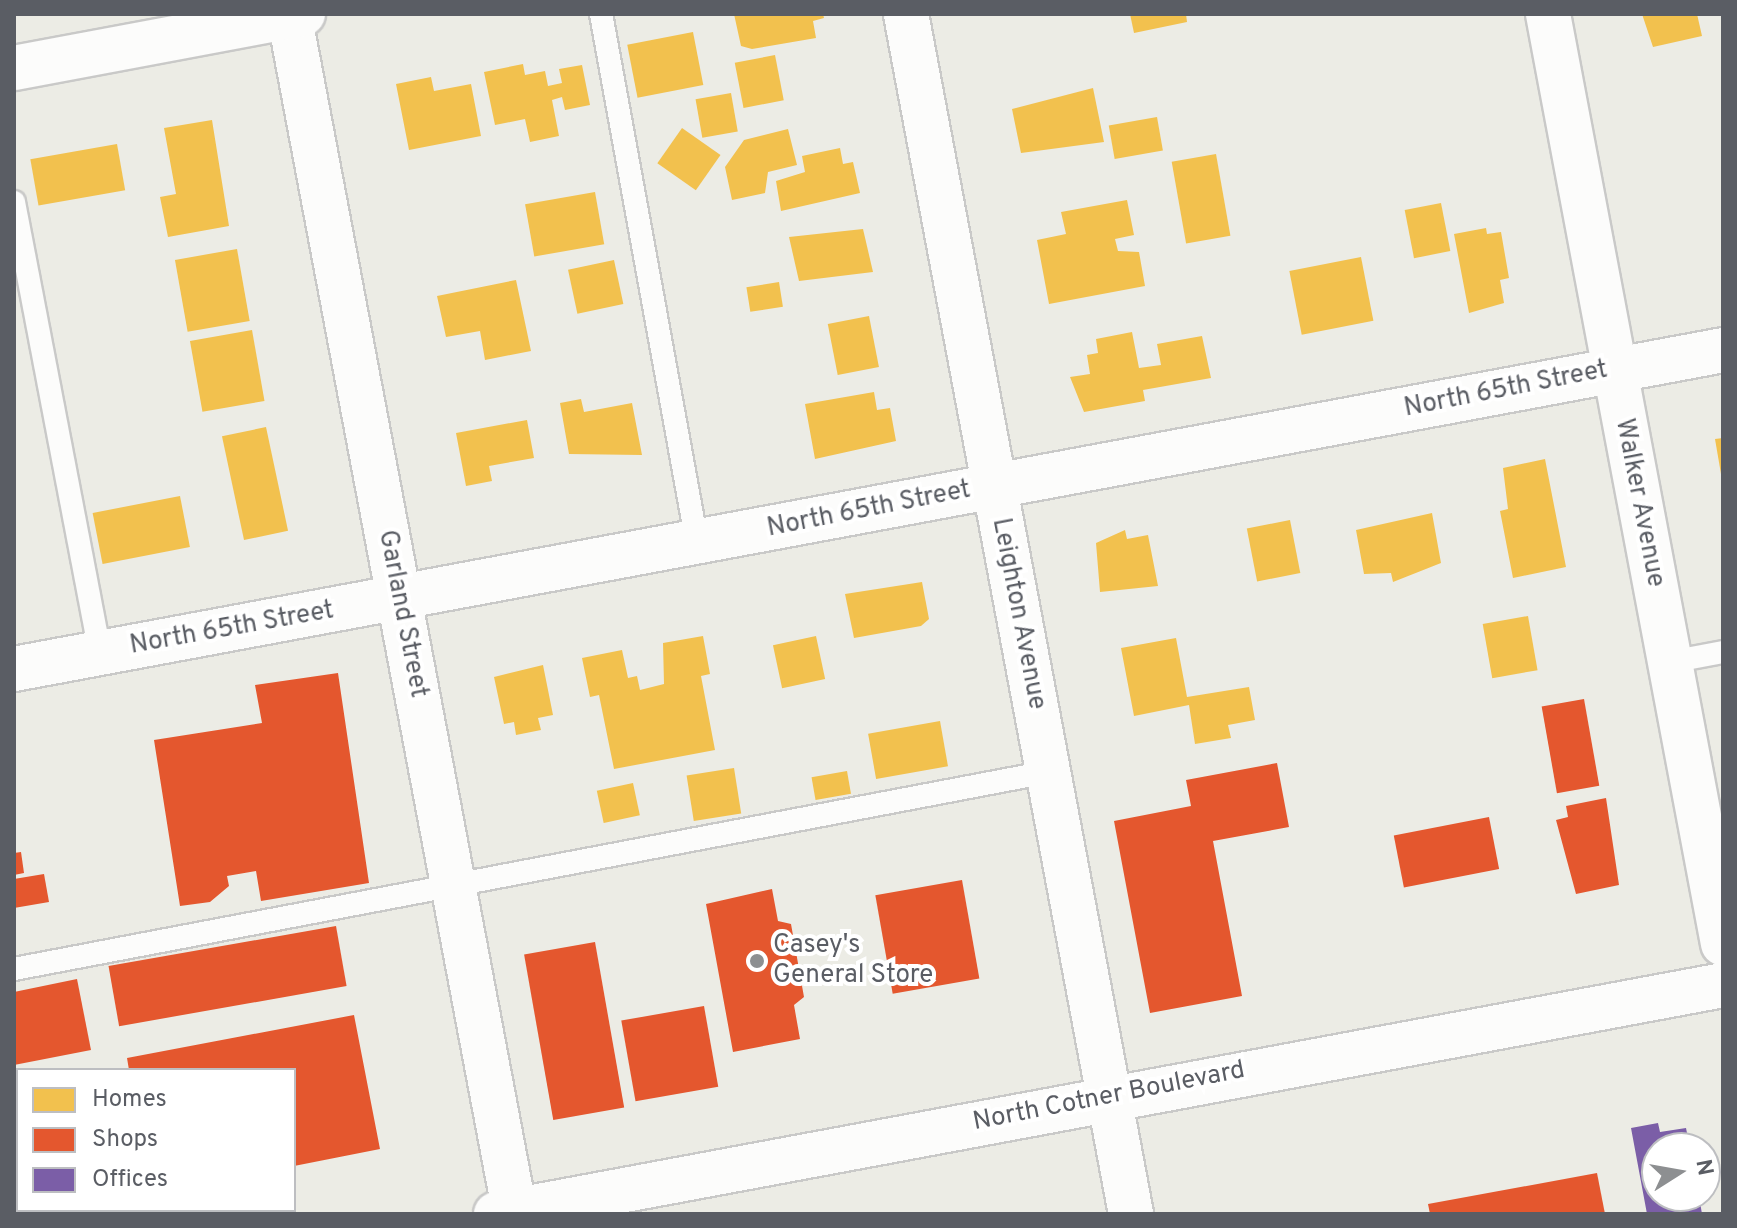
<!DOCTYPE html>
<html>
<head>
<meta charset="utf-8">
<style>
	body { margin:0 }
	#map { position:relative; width:1737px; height:1228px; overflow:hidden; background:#ecece5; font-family:Overpass,sans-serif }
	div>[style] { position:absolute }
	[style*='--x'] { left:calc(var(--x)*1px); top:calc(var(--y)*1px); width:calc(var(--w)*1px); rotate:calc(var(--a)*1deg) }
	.homes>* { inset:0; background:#f2c14e; transform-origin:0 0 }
	.shops>* { inset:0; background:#e4572e; transform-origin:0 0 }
	.offices>* { inset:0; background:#7b5ea7 }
	.roads { filter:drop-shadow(2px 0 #c9c9c8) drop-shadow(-2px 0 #c9c9c8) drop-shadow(0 2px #c9c9c8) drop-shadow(0 -2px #c9c9c8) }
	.service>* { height:22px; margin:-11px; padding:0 11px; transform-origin:11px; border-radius:11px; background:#fcfcfb }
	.minor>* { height:44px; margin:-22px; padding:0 22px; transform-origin:22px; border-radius:22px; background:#fcfcfb }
	.tertiary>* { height:44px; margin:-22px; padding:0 22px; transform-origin:22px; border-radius:22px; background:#fcfcfb }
	.secondary>* { height:44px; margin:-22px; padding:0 22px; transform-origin:22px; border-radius:22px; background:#fcfcfb }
	.dots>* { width:22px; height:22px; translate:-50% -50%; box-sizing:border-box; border:4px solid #fff; border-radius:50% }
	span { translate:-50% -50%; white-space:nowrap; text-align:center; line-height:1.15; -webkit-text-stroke:8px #fff; paint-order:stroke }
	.street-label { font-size:26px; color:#5a5d64 }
	.poi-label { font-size:26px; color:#5a5d64 }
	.left { translate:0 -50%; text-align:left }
	.frame { position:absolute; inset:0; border:16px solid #5a5d64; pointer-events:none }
	.legend { position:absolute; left:16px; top:1068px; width:280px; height:144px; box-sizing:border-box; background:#fff; border:2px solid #bdbec1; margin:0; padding:10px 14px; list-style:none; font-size:24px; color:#5a5d64 }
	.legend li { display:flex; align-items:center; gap:16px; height:40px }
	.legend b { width:40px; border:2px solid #bdbec1 }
	.north { position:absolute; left:1641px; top:1132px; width:80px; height:80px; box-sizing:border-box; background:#fff; border:2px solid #bdbec1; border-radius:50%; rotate:79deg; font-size:22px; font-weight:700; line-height:32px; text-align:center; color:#5a5d64 }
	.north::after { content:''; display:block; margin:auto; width:28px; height:36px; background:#8d8f91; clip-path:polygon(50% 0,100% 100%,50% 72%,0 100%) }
</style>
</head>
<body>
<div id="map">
	<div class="homes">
		<div style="clip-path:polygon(734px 14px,823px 14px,824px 18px,813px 21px,816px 38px,752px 49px,741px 46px)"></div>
		<div style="clip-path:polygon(1130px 14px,1186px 14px,1187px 22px,1134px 33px)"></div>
		<div style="clip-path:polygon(1642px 14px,1697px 14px,1702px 36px,1653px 47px)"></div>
		<div style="left:693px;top:32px;width:54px;height:67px;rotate:79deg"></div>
		<div style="left:775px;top:55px;width:46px;height:41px;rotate:79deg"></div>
		<div style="clip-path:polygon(523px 64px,525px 75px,545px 71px,548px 86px,562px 83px,559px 69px,582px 65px,590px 105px,565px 110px,562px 97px,552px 100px,559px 136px,530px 142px,525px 119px,495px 125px,484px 72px)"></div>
		<div style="clip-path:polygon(431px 77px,434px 91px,471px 84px,481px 136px,409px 150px,396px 84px)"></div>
		<div style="clip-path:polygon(1093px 88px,1104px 142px,1021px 153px,1012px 109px)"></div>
		<div style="left:731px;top:93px;width:39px;height:36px;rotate:80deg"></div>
		<div style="left:1157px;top:117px;width:34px;height:49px;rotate:80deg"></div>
		<div style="clip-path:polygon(212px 120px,229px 226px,168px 237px,160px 197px,176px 194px,164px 128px)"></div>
		<div style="left:682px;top:128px;width:47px;height:43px;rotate:35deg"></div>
		<div style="clip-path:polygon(788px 129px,797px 165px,768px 172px,765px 193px,732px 200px,725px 167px,744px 140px)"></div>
		<div style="left:117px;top:144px;width:47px;height:88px;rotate:80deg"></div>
		<div style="clip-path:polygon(840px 148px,843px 164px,853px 162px,860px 193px,781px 211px,776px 181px,805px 172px,802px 156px)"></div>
		<div style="left:1216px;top:154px;width:83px;height:45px;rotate:80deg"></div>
		<div style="left:595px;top:192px;width:53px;height:71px;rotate:80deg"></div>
		<div style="clip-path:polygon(1127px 200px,1134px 235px,1115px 239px,1118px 251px,1139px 252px,1145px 286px,1049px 304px,1037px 240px,1066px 234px,1061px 212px)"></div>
		<div style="left:1441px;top:203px;width:49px;height:37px;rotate:79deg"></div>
		<div style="clip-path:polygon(1486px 228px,1487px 234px,1501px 232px,1509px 278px,1500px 280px,1504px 303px,1469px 313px,1454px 234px)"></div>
		<div style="clip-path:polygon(863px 229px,873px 272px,799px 281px,789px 237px)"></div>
		<div style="left:237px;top:249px;width:73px;height:63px;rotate:80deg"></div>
		<div style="left:1361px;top:257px;width:65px;height:73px;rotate:79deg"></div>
		<div style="left:614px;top:260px;width:45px;height:47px;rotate:78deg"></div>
		<div style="clip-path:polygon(516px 280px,531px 351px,485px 360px,480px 331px,446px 337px,437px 296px)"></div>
		<div style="left:779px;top:282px;width:25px;height:33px;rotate:81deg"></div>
		<div style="left:869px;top:316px;width:52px;height:42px;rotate:79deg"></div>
		<div style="left:252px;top:330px;width:72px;height:63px;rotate:80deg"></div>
		<div style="clip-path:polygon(1132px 332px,1139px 368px,1161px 365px,1157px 344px,1202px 336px,1211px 378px,1143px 390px,1145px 401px,1084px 412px,1070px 377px,1090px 374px,1087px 355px,1098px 353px,1096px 339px)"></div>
		<div style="clip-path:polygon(874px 392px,877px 410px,890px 408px,896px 441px,815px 459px,805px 404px)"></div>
		<div style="clip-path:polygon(581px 399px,584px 412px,632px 403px,642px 455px,569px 454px,560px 403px)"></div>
		<div style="clip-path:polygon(527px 420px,534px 458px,489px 466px,492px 481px,466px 486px,456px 433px)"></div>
		<div style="left:266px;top:427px;width:106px;height:45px;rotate:78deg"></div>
		<div style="clip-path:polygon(1723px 438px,1723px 474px,1721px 474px,1715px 439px)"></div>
		<div style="clip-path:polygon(1545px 459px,1566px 567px,1513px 578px,1500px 511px,1508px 509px,1503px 468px)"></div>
		<div style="left:180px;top:496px;width:52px;height:89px;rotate:79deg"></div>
		<div style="clip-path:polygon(1432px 513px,1441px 563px,1393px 582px,1391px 573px,1364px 574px,1356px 530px)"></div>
		<div style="left:1290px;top:520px;width:54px;height:44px;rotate:79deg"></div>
		<div style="clip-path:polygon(1125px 530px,1127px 539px,1148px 535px,1158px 586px,1100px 592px,1096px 543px)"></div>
		<div style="clip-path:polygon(922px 582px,929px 619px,921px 626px,854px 638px,845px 594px)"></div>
		<div style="left:1528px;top:616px;width:55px;height:46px;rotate:80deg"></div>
		<div style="clip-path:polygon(703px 636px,710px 674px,701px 676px,715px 750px,614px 769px,599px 695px,590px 697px,582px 658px,622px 650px,628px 678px,637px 676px,640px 690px,664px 684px,663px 643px)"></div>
		<div style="left:816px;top:636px;width:44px;height:44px;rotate:78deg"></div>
		<div style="clip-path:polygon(1176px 638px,1187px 697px,1249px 687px,1255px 720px,1228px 725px,1231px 738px,1195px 744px,1189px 705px,1134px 716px,1121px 648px)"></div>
		<div style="clip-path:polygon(543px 665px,553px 715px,538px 718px,541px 730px,516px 735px,514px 722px,504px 724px,494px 677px)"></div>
		<div style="left:940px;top:721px;width:46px;height:73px;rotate:80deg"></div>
		<div style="left:734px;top:768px;width:46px;height:48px;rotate:81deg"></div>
		<div style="left:847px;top:771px;width:23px;height:36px;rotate:80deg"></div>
		<div style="left:633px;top:783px;width:33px;height:37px;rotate:78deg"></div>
	</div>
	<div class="shops">
		<div style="clip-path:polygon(338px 673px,369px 883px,261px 901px,256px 871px,227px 876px,229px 886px,210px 902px,180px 906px,154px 740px,262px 723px,255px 685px)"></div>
		<div style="left:1584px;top:699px;width:88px;height:43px;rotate:80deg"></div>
		<div style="clip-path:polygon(1277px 763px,1289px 827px,1213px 841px,1242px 996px,1150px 1013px,1114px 821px,1191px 806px,1186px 780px)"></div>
		<div style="clip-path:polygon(1606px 798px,1619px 885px,1576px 894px,1556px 820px,1568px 817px,1566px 806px)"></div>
		<div style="left:1489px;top:817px;width:53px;height:97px;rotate:79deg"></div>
		<div style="clip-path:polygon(21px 852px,24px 873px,14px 875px,14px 853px)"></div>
		<div style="clip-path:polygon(44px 874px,49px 902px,14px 908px,14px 879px)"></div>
		<div style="left:962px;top:880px;width:100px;height:88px;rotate:80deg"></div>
		<div style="clip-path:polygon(772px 889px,778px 921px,791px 924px,804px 997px,794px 1005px,800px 1039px,733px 1052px,706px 904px)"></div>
		<div style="left:336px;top:926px;width:61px;height:231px;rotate:80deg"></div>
		<div style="left:595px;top:942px;width:168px;height:72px;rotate:80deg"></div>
		<div style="clip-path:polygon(77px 979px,91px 1050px,14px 1065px,14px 992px)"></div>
		<div style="left:704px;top:1006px;width:82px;height:84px;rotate:80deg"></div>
		<div style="clip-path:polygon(354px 1015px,380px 1149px,294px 1166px,294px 1070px,129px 1070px,127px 1058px)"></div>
		<div style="clip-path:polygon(1597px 1173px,1605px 1214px,1430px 1214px,1428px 1204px)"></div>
	</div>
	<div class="offices">
		<div style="clip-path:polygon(1658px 1123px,1660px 1132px,1686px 1128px,1690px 1148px,1657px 1148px,1657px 1196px,1699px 1196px,1702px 1214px,1647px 1214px,1631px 1128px)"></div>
	</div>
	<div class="roads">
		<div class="service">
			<div style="--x:601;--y:14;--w:537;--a:79.7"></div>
			<div style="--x:14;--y:202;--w:459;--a:79.2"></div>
			<div style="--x:1670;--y:662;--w:54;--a:-10.7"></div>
			<div style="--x:14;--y:969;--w:1053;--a:-10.79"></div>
		</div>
		<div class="minor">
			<div style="--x:289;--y:14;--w:1221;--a:79.33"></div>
			<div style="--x:1548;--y:14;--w:946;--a:79.34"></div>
			<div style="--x:14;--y:68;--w:294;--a:-10.6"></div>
			<div style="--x:14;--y:669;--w:1739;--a:-10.57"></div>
		</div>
		<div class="tertiary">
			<div style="--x:906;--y:14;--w:1221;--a:79.38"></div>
		</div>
		<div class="secondary">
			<div style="--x:496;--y:1214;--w:1248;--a:-10.57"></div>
		</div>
	</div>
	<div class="dots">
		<div style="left:757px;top:961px;background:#8d8f91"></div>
	</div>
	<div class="street-label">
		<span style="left:1506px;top:390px;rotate:-11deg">North 65th Street</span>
		<span style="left:1639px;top:503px;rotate:79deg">Walker Avenue</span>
		<span style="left:869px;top:510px;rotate:-11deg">North 65th Street</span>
		<span style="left:402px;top:614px;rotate:79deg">Garland Street</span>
		<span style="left:1018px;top:614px;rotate:79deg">Leighton Avenue</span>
		<span style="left:232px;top:629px;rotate:-10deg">North 65th Street</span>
		<span style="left:1109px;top:1097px;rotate:-11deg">North Cotner Boulevard</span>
	</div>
	<div class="poi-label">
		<span class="left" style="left:773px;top:961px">Casey's<br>General Store</span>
	</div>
	<div class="frame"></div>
	<ul class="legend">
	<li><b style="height:22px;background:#f2c14e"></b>Homes</li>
	<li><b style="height:22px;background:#e4572e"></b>Shops</li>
	<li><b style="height:22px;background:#7b5ea7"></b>Offices</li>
	</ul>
	<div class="north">N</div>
</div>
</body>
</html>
